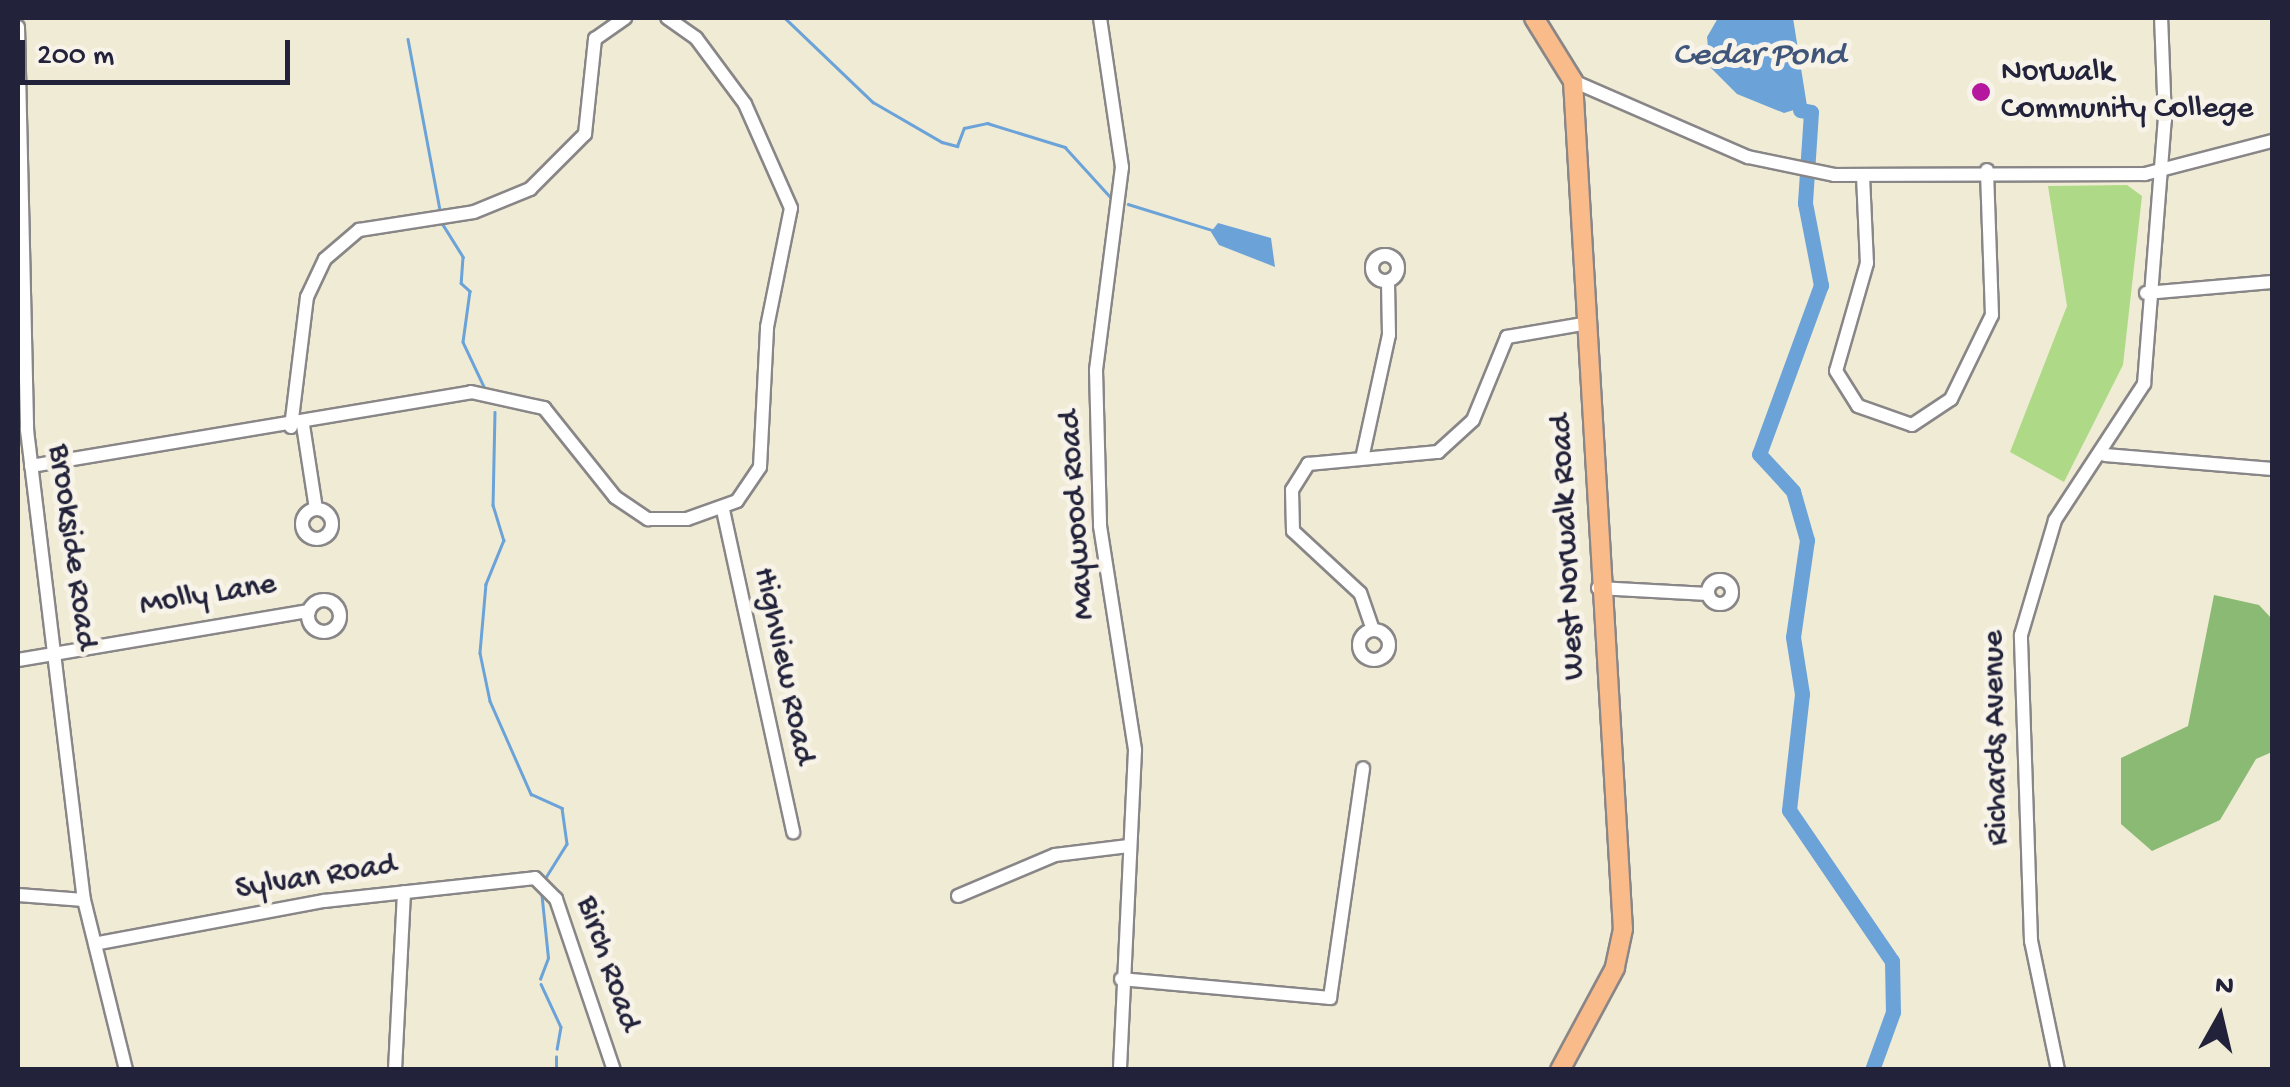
<!DOCTYPE html>
<html>
<head>
<meta charset="utf-8">
<style>
	body { margin:0 }
	#map { position:relative; width:2290px; height:1087px; overflow:hidden; background:#f0ebd5; font-family:"Gochi Hand",sans-serif }
	div>[style] { position:absolute }
	[style*='--x'] { left:calc(var(--x)*1px); top:calc(var(--y)*1px); width:calc(var(--w)*1px); rotate:calc(var(--a)*1deg) }
	.green>* { inset:0; background:#aeda87 }
	.forest>* { inset:0; background:#8aba74 }
	.water>* { inset:0; background:#6ba3d9 }
	.stream>* { height:2.5px; margin:-1.25px; padding:0 1.25px; transform-origin:1.25px; border-radius:1.25px; background:#6ba3d9 }
	.river>* { height:15px; margin:-7.5px; padding:0 7.5px; transform-origin:7.5px; border-radius:7.5px; background:#6ba3d9 }
	.roads { filter:drop-shadow(2px 0 #898688) drop-shadow(-2px 0 #898688) drop-shadow(0 2px #898688) drop-shadow(0 -2px #898688) }
	.minor>* { height:12px; margin:-6px; padding:0 6px; transform-origin:6px; border-radius:6px; background:#fff }
	.minor>.ring { margin:-6px; padding:0; box-sizing:content-box; background:none; border:12px solid #fff; border-radius:50% }
	.major>* { height:18px; margin:-9px; padding:0 9px; transform-origin:9px; border-radius:9px; background:#fabb8b }
	.dots>* { width:28px; height:28px; translate:-50% -50%; box-sizing:border-box; border:5px solid #f7f3e8; border-radius:50% }
	span { translate:-50% -50%; white-space:nowrap; text-align:center; line-height:1.15; -webkit-text-stroke:10px #f7f3e8; paint-order:stroke }
	.poi-label { font-size:32px; color:#22223b }
	.left { translate:0 -50%; text-align:left }
	.street-label { font-size:32px; color:#22223b }
	.water-label { font-size:35px; color:#3f567a; font-style:italic }
	.frame { position:absolute; inset:0; border:20px solid #22223b; pointer-events:none }
	.north { position:absolute; left:2170px; top:967px; width:100px; height:100px; -webkit-text-stroke:8px #f7f3e8; paint-order:stroke; rotate:8deg; font-size:28px; font-weight:700; line-height:40px; text-align:center; color:#22223b }
	.north::after { content:''; display:block; margin:auto; width:35px; height:45px; background:#22223b; clip-path:polygon(50% 0,100% 100%,50% 72%,0 100%) }
	.scale { position:absolute; left:20px; top:40px; width:270px; height:45px; box-sizing:border-box; border:5px solid #22223b; border-top:0; padding-left:12px; font-size:30px; line-height:35px; white-space:nowrap; color:#22223b; -webkit-text-stroke:8px #f7f3e8; paint-order:stroke }
</style>
</head>
<body>
<div id="map">
	<div class="green">
		<div style="clip-path:polygon(2048px 186px,2127px 185px,2142px 196px,2123px 365px,2064px 482px,2010px 452px,2067px 306px)"></div>
	</div>
	<div class="forest">
		<div style="clip-path:polygon(2214px 595px,2259px 605px,2272px 619px,2272px 752px,2256px 759px,2220px 820px,2152px 851px,2121px 824px,2121px 758px,2188px 726px)"></div>
	</div>
	<div class="water">
		<div style="clip-path:polygon(1718px 18px,1793px 18px,1807px 106px,1784px 113px,1737px 94px,1710px 67px,1707px 37px)"></div>
		<div style="clip-path:polygon(1218px 223px,1271px 238px,1275px 267px,1219px 245px,1211px 232px)"></div>
	</div>
	<div class="stream">
		<div style="--x:785;--y:18;--w:122;--a:43.7"></div>
		<div style="--x:873;--y:102;--w:80;--a:30.1"></div>
		<div style="--x:942;--y:142;--w:16;--a:15"></div>
		<div style="--x:957;--y:146;--w:19;--a:-69"></div>
		<div style="--x:964;--y:128;--w:24;--a:-12"></div>
		<div style="--x:987;--y:123;--w:82;--a:17.1"></div>
		<div style="--x:1065;--y:147;--w:73;--a:47.8"></div>
		<div style="--x:408;--y:39;--w:174;--a:79.4"></div>
		<div style="--x:1128;--y:204;--w:88;--a:17.2"></div>
		<div style="--x:442;--y:223;--w:40;--a:58"></div>
		<div style="--x:463;--y:257;--w:26;--a:94"></div>
		<div style="--x:461;--y:283;--w:12;--a:42"></div>
		<div style="--x:470;--y:291;--w:51;--a:97.8"></div>
		<div style="--x:463;--y:342;--w:56;--a:64.8"></div>
		<div style="--x:495;--y:412;--w:93;--a:91.2"></div>
		<div style="--x:493;--y:505;--w:37;--a:73"></div>
		<div style="--x:504;--y:540;--w:48;--a:112.2"></div>
		<div style="--x:486;--y:584;--w:69;--a:95"></div>
		<div style="--x:480;--y:653;--w:49;--a:78.2"></div>
		<div style="--x:490;--y:701;--w:102;--a:66.2"></div>
		<div style="--x:531;--y:794;--w:34;--a:24"></div>
		<div style="--x:562;--y:808;--w:36;--a:82"></div>
		<div style="--x:567;--y:844;--w:40;--a:122"></div>
		<div style="--x:540;--y:979;--w:22;--a:-69"></div>
		<div style="--x:548;--y:958;--w:68;--a:-95.9"></div>
		<div style="--x:541;--y:984;--w:47;--a:65.1"></div>
		<div style="--x:561;--y:1027;--w:22;--a:100"></div>
		<div style="--x:556;--y:1070;--w:13;--a:-90"></div>
	</div>
	<div class="river">
		<div style="--x:1800;--y:110;--w:11;--a:10"></div>
		<div style="--x:1811;--y:112;--w:91;--a:93.8"></div>
		<div style="--x:1805;--y:203;--w:84;--a:79"></div>
		<div style="--x:1821;--y:285;--w:180;--a:110.1"></div>
		<div style="--x:1759;--y:454;--w:50;--a:47.4"></div>
		<div style="--x:1793;--y:491;--w:51;--a:74.1"></div>
		<div style="--x:1807;--y:540;--w:98;--a:98.2"></div>
		<div style="--x:1793;--y:637;--w:58;--a:81"></div>
		<div style="--x:1802;--y:694;--w:117;--a:96.4"></div>
		<div style="--x:1789;--y:810;--w:183;--a:55.7"></div>
		<div style="--x:1892;--y:961;--w:51;--a:88.9"></div>
		<div style="--x:1893;--y:1012;--w:62;--a:109.9"></div>
	</div>
	<div class="roads">
		<div class="minor">
			<div style="--x:1100;--y:18;--w:151;--a:81.6"></div>
			<div style="--x:1122;--y:167;--w:205;--a:97.3"></div>
			<div style="--x:1096;--y:370;--w:156;--a:88.5"></div>
			<div style="--x:1100;--y:526;--w:227;--a:81.1"></div>
			<div style="--x:1135;--y:750;--w:320;--a:92.7"></div>
			<div style="--x:18;--y:27;--w:403;--a:88.7"></div>
			<div style="--x:27;--y:430;--w:473;--a:83.1"></div>
			<div style="--x:84;--y:900;--w:175;--a:76.1"></div>
			<div style="--x:1573;--y:81;--w:191;--a:23.5"></div>
			<div style="--x:1748;--y:157;--w:88;--a:11.8"></div>
			<div style="--x:1834;--y:175;--w:311;--a:-0.2"></div>
			<div style="--x:2145;--y:174;--w:131;--a:-14.6"></div>
			<div style="--x:1863;--y:176;--w:87;--a:87.4"></div>
			<div style="--x:1867;--y:263;--w:112;--a:106"></div>
			<div style="--x:1836;--y:371;--w:41;--a:57.8"></div>
			<div style="--x:1858;--y:406;--w:57;--a:19.4"></div>
			<div style="--x:1912;--y:425;--w:47;--a:-33.7"></div>
			<div style="--x:1951;--y:399;--w:93;--a:-64"></div>
			<div style="--x:1992;--y:315;--w:145;--a:-92"></div>
			<div class="ring" style="left:1372px;top:255px;width:14px;height:14px"></div>
			<div style="--x:2146;--y:293;--w:126;--a:-5"></div>
			<div style="--x:303;--y:425;--w:85;--a:81.2"></div>
			<div style="--x:291;--y:427;--w:131;--a:-83"></div>
			<div style="--x:307;--y:297;--w:42;--a:-64.7"></div>
			<div style="--x:325;--y:259;--w:45;--a:-40.5"></div>
			<div style="--x:359;--y:230;--w:116;--a:-8.9"></div>
			<div style="--x:474;--y:212;--w:61;--a:-22.3"></div>
			<div style="--x:530;--y:189;--w:78;--a:-45"></div>
			<div style="--x:585;--y:134;--w:96;--a:-84"></div>
			<div style="--x:595;--y:39;--w:37;--a:-35"></div>
			<div style="--x:1363;--y:454;--w:122;--a:-77.7"></div>
			<div style="--x:1389;--y:335;--w:53;--a:-91.1"></div>
			<div style="--x:2105;--y:455;--w:168;--a:4.8"></div>
			<div style="--x:31;--y:466;--w:446;--a:-9.5"></div>
			<div style="--x:471;--y:392;--w:75;--a:12.4"></div>
			<div style="--x:544;--y:408;--w:114;--a:51.4"></div>
			<div style="--x:615;--y:497;--w:40;--a:34"></div>
			<div style="--x:648;--y:519;--w:39;--a:0"></div>
			<div style="--x:687;--y:519;--w:53;--a:-19.8"></div>
			<div style="--x:737;--y:501;--w:41;--a:-55.9"></div>
			<div style="--x:760;--y:467;--w:140;--a:-87.1"></div>
			<div style="--x:767;--y:327;--w:121;--a:-78.6"></div>
			<div style="--x:791;--y:208;--w:114;--a:-113.9"></div>
			<div style="--x:745;--y:104;--w:82;--a:-126.6"></div>
			<div style="--x:696;--y:38;--w:35;--a:-145"></div>
			<div class="ring" style="left:302px;top:509px;width:18px;height:18px"></div>
			<div style="--x:723;--y:510;--w:330;--a:77.7"></div>
			<div class="ring" style="left:1708px;top:580px;width:12px;height:12px"></div>
			<div style="--x:1598;--y:588;--w:110;--a:3.1"></div>
			<div class="ring" style="left:308px;top:600px;width:20px;height:20px"></div>
			<div style="--x:1373;--y:630;--w:39;--a:-109"></div>
			<div style="--x:1360;--y:593;--w:91;--a:-137.2"></div>
			<div style="--x:1293;--y:531;--w:41;--a:-91.4"></div>
			<div style="--x:1292;--y:490;--w:31;--a:-58"></div>
			<div style="--x:1308;--y:464;--w:131;--a:-5.3"></div>
			<div style="--x:1438;--y:452;--w:47;--a:-42.4"></div>
			<div style="--x:1473;--y:420;--w:90;--a:-67.7"></div>
			<div style="--x:1507;--y:337;--w:82;--a:-9.8"></div>
			<div class="ring" style="left:1359px;top:630px;width:18px;height:18px"></div>
			<div style="--x:18;--y:660;--w:295;--a:-9.6"></div>
			<div style="--x:18;--y:895;--w:66;--a:4.3"></div>
			<div style="--x:958;--y:896;--w:105;--a:-22.9"></div>
			<div style="--x:1055;--y:855;--w:74;--a:-7"></div>
			<div style="--x:99;--y:943;--w:229;--a:-10.6"></div>
			<div style="--x:324;--y:901;--w:212;--a:-6.2"></div>
			<div style="--x:535;--y:878;--w:30;--a:45"></div>
			<div style="--x:556;--y:899;--w:181;--a:71.3"></div>
			<div style="--x:1121;--y:979;--w:210;--a:5.2"></div>
			<div style="--x:1330;--y:998;--w:232;--a:-81.8"></div>
			<div style="--x:395;--y:1070;--w:178;--a:-87.1"></div>
			<div style="--x:2058;--y:1070;--w:132;--a:-101.8"></div>
			<div style="--x:2031;--y:941;--w:306;--a:-91.9"></div>
			<div style="--x:2021;--y:635;--w:120;--a:-73.5"></div>
			<div style="--x:2055;--y:520;--w:163;--a:-56.8"></div>
			<div style="--x:2144;--y:384;--w:265;--a:-85.5"></div>
			<div style="--x:2165;--y:120;--w:102;--a:-92.2"></div>
		</div>
		<div class="major">
			<div style="--x:1534;--y:18;--w:74;--a:58.2"></div>
			<div style="--x:1573;--y:81;--w:849;--a:86.63"></div>
			<div style="--x:1623;--y:929;--w:40;--a:102"></div>
			<div style="--x:1615;--y:968;--w:116;--a:118.3"></div>
		</div>
	</div>
	<div class="dots">
		<div style="left:1981px;top:92px;background:#b5179e"></div>
	</div>
	<div class="poi-label">
		<span class="left" style="left:2001px;top:92px">Norwalk<br>Community College</span>
	</div>
	<div class="street-label">
		<span style="left:1078px;top:515px;rotate:-94deg">Maywood Road</span>
		<span style="left:71px;top:547px;rotate:82deg">Brookside Road</span>
		<span style="left:1569px;top:547px;rotate:-93deg">West Norwalk Road</span>
		<span style="left:208px;top:596px;rotate:-9deg">Molly Lane</span>
		<span style="left:783px;top:666px;rotate:78deg">Highview Road</span>
		<span style="left:1997px;top:738px;rotate:-91deg">Richards Avenue</span>
		<span style="left:316px;top:878px;rotate:-9deg">Sylvan Road</span>
		<span style="left:607px;top:964px;rotate:71deg">Birch Road</span>
	</div>
	<div class="water-label">
		<span style="left:1759px;top:57px">Cedar Pond</span>
	</div>
	<div class="frame"></div>
	<div class="north">N</div>
	<div class="scale">200 m</div>
</div>
</body>
</html>
